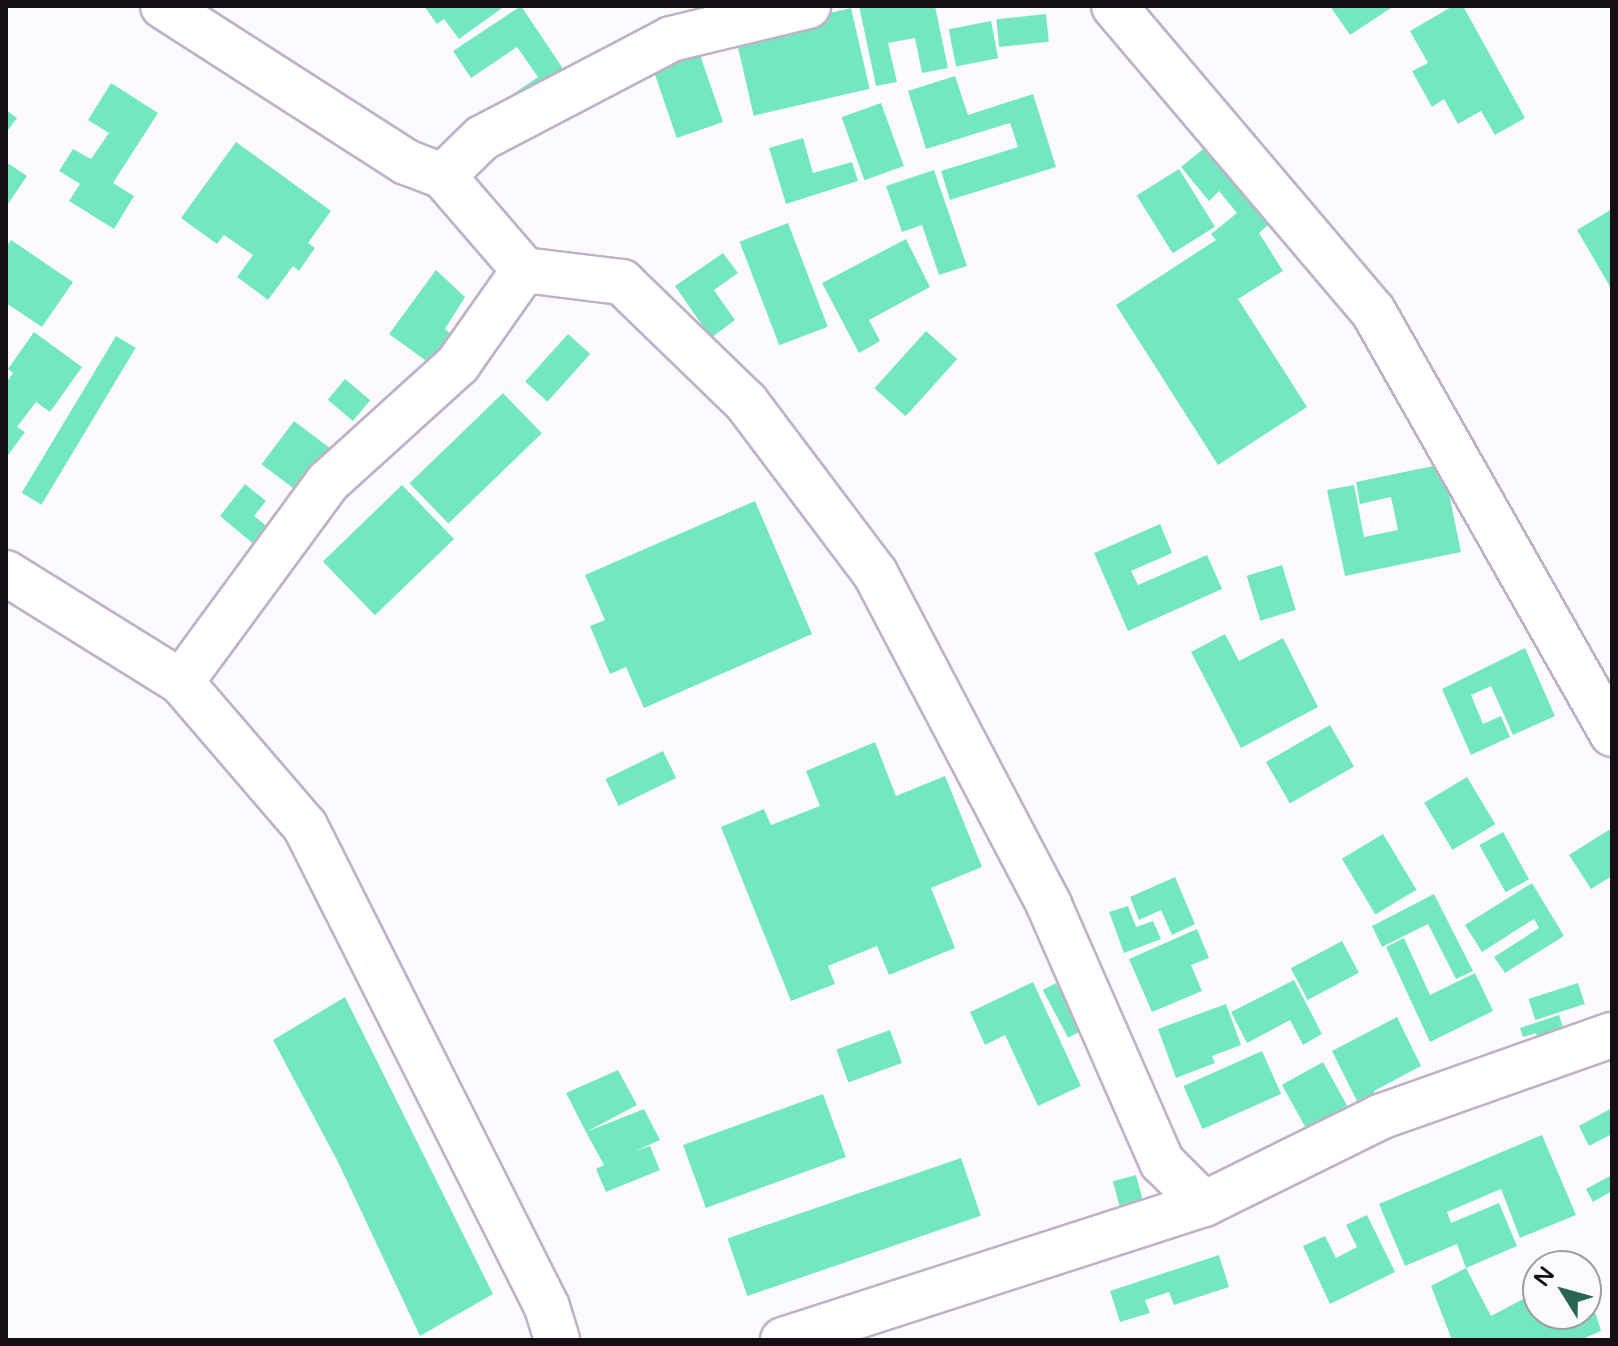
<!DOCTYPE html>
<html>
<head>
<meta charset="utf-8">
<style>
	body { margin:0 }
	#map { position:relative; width:1618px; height:1346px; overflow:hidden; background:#fcfafe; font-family:"Varela Round",sans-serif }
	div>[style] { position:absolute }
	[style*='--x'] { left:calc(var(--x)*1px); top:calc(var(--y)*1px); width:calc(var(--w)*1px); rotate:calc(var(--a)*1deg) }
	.building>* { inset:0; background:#73e8c0; transform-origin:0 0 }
	.roads { filter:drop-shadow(2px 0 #bfb2c8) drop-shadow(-2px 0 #bfb2c8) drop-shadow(0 2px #bfb2c8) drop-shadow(0 -2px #bfb2c8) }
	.minor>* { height:44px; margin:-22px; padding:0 22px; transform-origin:22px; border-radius:22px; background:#fff }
	.tertiary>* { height:44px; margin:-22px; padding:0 22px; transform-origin:22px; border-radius:22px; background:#fff }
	span { translate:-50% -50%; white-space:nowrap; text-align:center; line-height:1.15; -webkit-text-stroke:6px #fcfafe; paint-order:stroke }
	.frame { position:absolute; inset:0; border:8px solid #140f17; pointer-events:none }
	.north { position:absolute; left:1522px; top:1250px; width:80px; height:80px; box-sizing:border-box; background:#fcfafe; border:2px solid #9f9ca2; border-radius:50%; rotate:307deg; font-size:22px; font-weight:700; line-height:32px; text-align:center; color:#140f17 }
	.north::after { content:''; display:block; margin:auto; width:28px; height:36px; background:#286652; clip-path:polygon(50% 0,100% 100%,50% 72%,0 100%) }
</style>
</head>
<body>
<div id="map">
	<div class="building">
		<div style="clip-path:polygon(424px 6px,505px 6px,459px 39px,444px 19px,437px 24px)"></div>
		<div style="clip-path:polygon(521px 6px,572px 82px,488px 111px,538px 77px,517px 47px,471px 78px,453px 51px)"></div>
		<div style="clip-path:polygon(859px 6px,935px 6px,948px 68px,922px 73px,915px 38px,888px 43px,897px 82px,876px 86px)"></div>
		<div style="clip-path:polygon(1330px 6px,1394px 6px,1350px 35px)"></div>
		<div style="clip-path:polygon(1453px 6px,1463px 6px,1525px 118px,1495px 135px,1481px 111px,1458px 124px,1444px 99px,1432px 107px,1412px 71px,1428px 63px,1410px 31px)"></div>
		<div style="left:851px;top:8px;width:83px;height:119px;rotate:77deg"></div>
		<div style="left:1046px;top:14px;width:28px;height:50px;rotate:84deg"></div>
		<div style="left:991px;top:21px;width:38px;height:43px;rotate:79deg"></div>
		<div style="left:699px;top:52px;width:74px;height:49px;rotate:71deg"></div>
		<div style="clip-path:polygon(955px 76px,968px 115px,1033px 94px,1056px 167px,950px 200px,941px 171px,1018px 147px,1010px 123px,926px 149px,908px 91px)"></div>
		<div style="clip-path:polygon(111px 83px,158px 113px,113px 183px,134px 196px,114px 229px,69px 201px,80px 184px,59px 171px,73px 149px,91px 159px,109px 133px,88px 120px)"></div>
		<div style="left:881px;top:103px;width:67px;height:42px;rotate:70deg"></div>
		<div style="clip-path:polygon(6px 110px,17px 118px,6px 133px)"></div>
		<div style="clip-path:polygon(1218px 137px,1281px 214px,1259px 233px,1283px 271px,1238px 299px,1307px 407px,1218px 465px,1116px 305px,1216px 240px,1211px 234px,1237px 213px,1219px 191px,1209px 201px,1181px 167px)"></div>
		<div style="clip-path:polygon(803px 138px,813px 173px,852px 162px,858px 181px,786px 204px,769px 148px)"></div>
		<div style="clip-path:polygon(236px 142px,331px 211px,308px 243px,315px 248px,299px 271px,293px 266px,268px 300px,237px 277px,253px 255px,224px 235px,217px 244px,181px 218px)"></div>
		<div style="clip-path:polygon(6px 162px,27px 176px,6px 207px)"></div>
		<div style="left:1179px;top:169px;width:68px;height:50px;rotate:58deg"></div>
		<div style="clip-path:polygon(934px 170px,967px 266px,939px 275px,922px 225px,902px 232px,886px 186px)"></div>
		<div style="clip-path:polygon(1612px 209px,1612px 290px,1577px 230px)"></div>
		<div style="left:788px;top:223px;width:111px;height:52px;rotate:69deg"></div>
		<div style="clip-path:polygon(906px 239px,930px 287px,869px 320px,880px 341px,859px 353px,822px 283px)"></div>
		<div style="clip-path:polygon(11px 240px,73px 282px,42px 327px,6px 303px,6px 247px)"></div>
		<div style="clip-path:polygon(723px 253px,738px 273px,714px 290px,735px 320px,711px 338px,675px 286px)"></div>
		<div style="clip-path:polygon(436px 270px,465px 297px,445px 329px,450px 333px,429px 363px,389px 334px)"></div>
		<div style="left:926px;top:331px;width:42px;height:77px;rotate:42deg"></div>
		<div style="clip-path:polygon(34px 332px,82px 367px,50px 412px,36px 402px,17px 427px,25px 432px,6px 458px,6px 383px,13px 373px,8px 369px)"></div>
		<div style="left:568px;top:334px;width:30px;height:64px;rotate:42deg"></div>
		<div style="left:116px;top:336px;width:23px;height:183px;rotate:31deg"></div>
		<div style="left:345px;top:379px;width:33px;height:27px;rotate:40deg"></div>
		<div style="left:503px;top:393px;width:56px;height:130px;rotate:46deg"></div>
		<div style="left:294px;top:421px;width:64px;height:54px;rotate:37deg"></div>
		<div style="clip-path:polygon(1443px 464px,1461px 552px,1345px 576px,1327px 490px,1354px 485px,1364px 537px,1398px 530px,1391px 497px,1360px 504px,1356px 482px)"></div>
		<div style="clip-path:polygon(245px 484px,266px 501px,254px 516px,268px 527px,273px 560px,220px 516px)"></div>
		<div style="left:402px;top:485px;width:75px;height:110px;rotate:46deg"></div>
		<div style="clip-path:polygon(755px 501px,812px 634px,644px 708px,626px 667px,610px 674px,590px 626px,605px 620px,585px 575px)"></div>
		<div style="clip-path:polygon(1160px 524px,1172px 553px,1131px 571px,1138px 585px,1207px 555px,1222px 589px,1128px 631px,1094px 553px)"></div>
		<div style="left:1282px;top:565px;width:47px;height:37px;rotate:73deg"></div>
		<div style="clip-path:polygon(1225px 634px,1239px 661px,1283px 638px,1318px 707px,1241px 748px,1191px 652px)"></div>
		<div style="clip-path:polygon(1525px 648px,1555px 716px,1513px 735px,1491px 686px,1471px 695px,1483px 724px,1501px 716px,1510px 737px,1471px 755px,1442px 689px)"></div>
		<div style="left:1330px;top:725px;width:48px;height:74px;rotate:60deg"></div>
		<div style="clip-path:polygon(875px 742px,896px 796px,945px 776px,982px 867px,931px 888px,955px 948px,889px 975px,877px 946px,828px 966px,835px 984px,791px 1001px,721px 827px,764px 809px,771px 825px,820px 806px,806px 771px)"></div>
		<div style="left:663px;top:751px;width:30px;height:64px;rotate:64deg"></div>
		<div style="left:1467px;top:777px;width:55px;height:50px;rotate:59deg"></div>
		<div style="clip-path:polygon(1612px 828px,1612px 876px,1591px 889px,1569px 855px)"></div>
		<div style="left:1503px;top:832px;width:54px;height:27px;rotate:61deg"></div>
		<div style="left:1383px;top:834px;width:65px;height:48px;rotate:59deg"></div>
		<div style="clip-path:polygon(1175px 877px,1195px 924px,1172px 935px,1161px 910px,1139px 920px,1130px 897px)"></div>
		<div style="clip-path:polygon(1532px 883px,1564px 936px,1505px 973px,1494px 957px,1539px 928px,1534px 919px,1482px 952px,1465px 925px)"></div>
		<div style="clip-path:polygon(1434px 894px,1473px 971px,1456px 979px,1428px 924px,1382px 947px,1372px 926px)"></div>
		<div style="clip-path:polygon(1128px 906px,1136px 927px,1153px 921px,1161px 939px,1124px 953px,1109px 912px)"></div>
		<div style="clip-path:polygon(1197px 929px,1209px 958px,1191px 965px,1202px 991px,1152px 1012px,1129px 959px)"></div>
		<div style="clip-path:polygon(1404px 938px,1430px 995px,1475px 973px,1493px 1011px,1430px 1042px,1386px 947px)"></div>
		<div style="left:1342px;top:941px;width:36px;height:58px;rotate:62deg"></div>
		<div style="clip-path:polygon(1294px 980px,1322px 1034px,1303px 1045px,1290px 1020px,1247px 1043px,1231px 1012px)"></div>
		<div style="clip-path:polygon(1033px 982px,1081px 1086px,1038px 1106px,1005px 1035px,985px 1045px,970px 1012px)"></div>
		<div style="left:1056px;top:983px;width:54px;height:15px;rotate:62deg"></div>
		<div style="left:1578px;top:983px;width:22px;height:52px;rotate:72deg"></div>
		<div style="clip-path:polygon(345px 997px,493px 1294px,420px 1336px,338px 1162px,273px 1040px)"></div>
		<div style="clip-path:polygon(1226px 1004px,1241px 1045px,1212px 1056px,1215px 1063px,1176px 1078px,1158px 1029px)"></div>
		<div style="clip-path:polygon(1559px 1015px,1570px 1049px,1544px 1058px,1536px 1033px,1523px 1037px,1520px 1028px)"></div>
		<div style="clip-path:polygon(1397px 1017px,1421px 1066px,1374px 1091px,1381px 1106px,1364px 1115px,1332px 1051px)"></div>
		<div style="left:890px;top:1030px;width:35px;height:57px;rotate:70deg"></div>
		<div style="left:1262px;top:1051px;width:47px;height:86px;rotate:66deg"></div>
		<div style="left:1323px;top:1062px;width:50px;height:47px;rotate:61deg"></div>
		<div style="clip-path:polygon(618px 1070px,637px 1105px,586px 1132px,644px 1109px,660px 1140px,635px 1151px,650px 1146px,660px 1170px,606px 1192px,596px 1169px,604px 1165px,586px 1132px,566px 1093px)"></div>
		<div style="left:823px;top:1094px;width:67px;height:149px;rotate:70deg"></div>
		<div style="clip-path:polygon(1612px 1108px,1612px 1134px,1589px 1146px,1579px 1126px)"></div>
		<div style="clip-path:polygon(1542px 1135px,1576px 1215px,1520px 1238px,1501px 1189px,1447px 1212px,1451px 1223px,1499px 1203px,1517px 1246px,1466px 1268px,1457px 1244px,1405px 1266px,1379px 1204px)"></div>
		<div style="left:961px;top:1158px;width:61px;height:247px;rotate:71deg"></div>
		<div style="left:1136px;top:1175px;width:27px;height:24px;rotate:75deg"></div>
		<div style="clip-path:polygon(1612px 1175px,1612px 1191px,1593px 1202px,1586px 1189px)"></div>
		<div style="clip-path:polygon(1367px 1215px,1395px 1272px,1330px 1304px,1303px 1246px,1325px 1236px,1336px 1258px,1357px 1247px,1346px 1225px)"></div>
		<div style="clip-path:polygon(1576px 1252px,1581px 1266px,1541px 1266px,1541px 1259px)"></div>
		<div style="clip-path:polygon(1219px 1255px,1229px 1287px,1174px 1305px,1169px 1292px,1145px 1300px,1150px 1313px,1120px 1322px,1110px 1291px)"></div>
		<div style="clip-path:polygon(1466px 1268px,1491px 1316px,1538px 1291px,1538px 1314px,1586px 1314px,1587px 1285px,1601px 1331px,1580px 1340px,1452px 1340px,1431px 1286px)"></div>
	</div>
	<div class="roads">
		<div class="minor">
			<div style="--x:163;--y:6;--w:289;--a:32.7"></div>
			<div style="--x:406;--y:162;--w:40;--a:21"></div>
			<div style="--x:443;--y:176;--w:124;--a:49.2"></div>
			<div style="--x:524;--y:270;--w:99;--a:7"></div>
			<div style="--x:622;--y:282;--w:173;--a:44.1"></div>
			<div style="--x:746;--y:402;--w:214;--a:53"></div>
			<div style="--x:875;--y:573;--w:375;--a:62.3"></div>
			<div style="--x:1049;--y:905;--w:281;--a:66.3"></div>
			<div style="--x:1162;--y:1162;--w:59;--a:45"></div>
			<div style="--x:1114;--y:6;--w:400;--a:49.7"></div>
			<div style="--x:1373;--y:311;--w:486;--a:60.5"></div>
			<div style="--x:443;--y:176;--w:54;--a:-44.3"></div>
			<div style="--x:482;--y:138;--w:213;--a:-27.6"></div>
			<div style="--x:671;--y:39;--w:141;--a:-13.5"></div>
			<div style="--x:6;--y:573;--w:206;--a:31.9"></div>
			<div style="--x:181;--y:682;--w:190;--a:49.3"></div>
			<div style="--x:305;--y:826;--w:538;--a:63.29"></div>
			<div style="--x:547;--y:1307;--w:34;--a:73"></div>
			<div style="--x:181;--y:682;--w:248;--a:-53.7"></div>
			<div style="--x:328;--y:482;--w:176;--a:-42.2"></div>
			<div style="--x:458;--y:364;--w:115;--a:-54.9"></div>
		</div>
		<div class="tertiary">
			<div style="--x:783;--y:1340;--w:442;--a:-17.9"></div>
			<div style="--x:1204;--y:1204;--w:196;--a:-26.3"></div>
			<div style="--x:1380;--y:1117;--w:246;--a:-19.5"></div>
		</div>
	</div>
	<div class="frame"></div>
	<div class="north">N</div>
</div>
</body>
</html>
